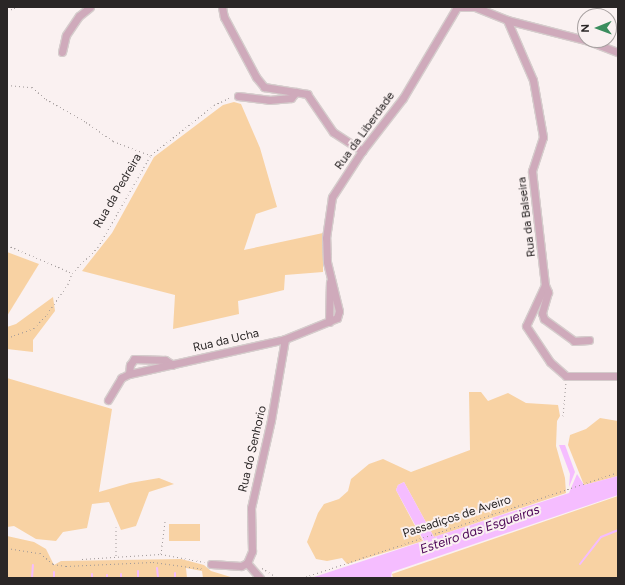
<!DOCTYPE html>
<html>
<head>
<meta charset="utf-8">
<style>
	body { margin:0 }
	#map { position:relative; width:625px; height:585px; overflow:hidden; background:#faf1f1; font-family:Figtree,sans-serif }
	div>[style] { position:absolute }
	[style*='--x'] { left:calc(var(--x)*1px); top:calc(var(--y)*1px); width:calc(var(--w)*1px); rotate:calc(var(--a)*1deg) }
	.green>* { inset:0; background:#f8d2a3; transform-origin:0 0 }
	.water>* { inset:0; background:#f5bdff }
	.stream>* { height:2px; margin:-1px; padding:0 1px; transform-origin:1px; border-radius:1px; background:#f5bdff }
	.path>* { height:1px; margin-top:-0.5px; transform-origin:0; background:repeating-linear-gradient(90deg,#9e9797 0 1px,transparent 0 4px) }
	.roads { filter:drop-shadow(1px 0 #d5cccc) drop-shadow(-1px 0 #d5cccc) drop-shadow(0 1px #d5cccc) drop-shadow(0 -1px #d5cccc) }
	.street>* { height:7px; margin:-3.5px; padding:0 3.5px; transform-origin:3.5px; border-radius:3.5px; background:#cfaabb }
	span { translate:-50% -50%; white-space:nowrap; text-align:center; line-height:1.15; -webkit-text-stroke:4px #faf1f1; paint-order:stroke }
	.street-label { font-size:12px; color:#2a2626 }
	.water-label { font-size:13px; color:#4c0557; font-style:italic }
	.frame { position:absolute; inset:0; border:8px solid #2a2626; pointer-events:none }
	.north { position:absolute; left:577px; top:8px; width:40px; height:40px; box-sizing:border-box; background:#faf1f1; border:1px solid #a7a0a0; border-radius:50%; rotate:269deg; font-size:11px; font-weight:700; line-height:16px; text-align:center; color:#2a2626 }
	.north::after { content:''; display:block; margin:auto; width:14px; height:18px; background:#3b8d5e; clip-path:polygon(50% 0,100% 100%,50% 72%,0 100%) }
</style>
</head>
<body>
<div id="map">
	<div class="green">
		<div style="clip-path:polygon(234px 102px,241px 104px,260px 148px,277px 207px,256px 214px,244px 250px,323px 233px,323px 272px,285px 275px,284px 290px,238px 301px,239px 314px,173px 329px,175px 295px,82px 271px,112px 233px,154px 157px,223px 105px)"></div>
		<div style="clip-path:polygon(7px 252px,39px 264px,7px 316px)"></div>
		<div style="clip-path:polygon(53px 297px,55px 311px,33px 340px,33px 352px,7px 349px,7px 327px,16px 324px)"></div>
		<div style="clip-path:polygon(7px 378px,112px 409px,99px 492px,130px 483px,159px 478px,174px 484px,149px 492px,136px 526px,121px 530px,109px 502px,92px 504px,87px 528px,63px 532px,56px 541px,36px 539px,14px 526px,7px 527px)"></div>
		<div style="clip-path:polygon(469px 392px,481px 392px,488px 401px,508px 393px,526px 403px,558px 405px,560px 416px,557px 421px,556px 446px,565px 478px,566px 493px,434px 537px,404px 482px,398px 485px,396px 490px,423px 541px,347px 564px,342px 558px,327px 561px,316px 559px,307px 542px,318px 513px,324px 504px,339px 499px,348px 491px,351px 479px,369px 464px,383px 459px,411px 472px,470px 450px)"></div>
		<div style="clip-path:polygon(600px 418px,618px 421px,618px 476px,584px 485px,568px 445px,570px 435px,586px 429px)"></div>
		<div style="clip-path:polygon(618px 496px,618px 578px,393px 578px,392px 574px)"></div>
		<div style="left:200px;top:524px;width:17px;height:31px;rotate:90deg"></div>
		<div style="clip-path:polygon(7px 536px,34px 542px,46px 549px,54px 565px,61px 561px,181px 559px,204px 565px,211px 571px,234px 578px,195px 578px,203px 578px,202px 571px,186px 568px,187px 578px,7px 578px)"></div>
	</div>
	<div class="water">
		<div style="clip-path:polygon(559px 445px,565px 445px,575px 472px,569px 487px,570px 474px)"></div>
		<div style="clip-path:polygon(577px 474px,584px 485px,618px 476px,618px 495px,392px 572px,391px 578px,311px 578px,424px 541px,396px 490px,398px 485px,404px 482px,434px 537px,569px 493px)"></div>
	</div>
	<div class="stream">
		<div style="--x:580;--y:564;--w:34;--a:-52"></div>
		<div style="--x:601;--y:537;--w:18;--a:-22"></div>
		<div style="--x:157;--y:568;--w:10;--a:84"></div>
		<div style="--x:138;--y:571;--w:7;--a:90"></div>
		<div style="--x:175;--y:573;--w:5;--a:90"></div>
		<div style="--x:92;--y:574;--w:4;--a:90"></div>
		<div style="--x:121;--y:574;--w:4;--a:90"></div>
		<div style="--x:107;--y:575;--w:3;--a:90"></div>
		<div style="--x:32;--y:578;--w:13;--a:-86"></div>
		<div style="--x:54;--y:578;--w:6;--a:-90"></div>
	</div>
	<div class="path">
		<div style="--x:7;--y:11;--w:11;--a:-22"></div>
		<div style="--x:7;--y:85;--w:25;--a:5"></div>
		<div style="--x:32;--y:87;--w:18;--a:41"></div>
		<div style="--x:46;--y:99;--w:46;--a:29.9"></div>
		<div style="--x:86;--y:122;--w:33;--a:35"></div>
		<div style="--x:113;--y:141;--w:40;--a:21"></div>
		<div style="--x:7;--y:245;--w:71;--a:23.3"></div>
		<div style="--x:7;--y:338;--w:29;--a:-20"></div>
		<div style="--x:34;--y:328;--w:19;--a:-47"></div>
		<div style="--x:47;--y:314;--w:37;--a:-55"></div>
		<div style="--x:68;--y:284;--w:12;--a:-70"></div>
		<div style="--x:72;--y:273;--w:37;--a:-45"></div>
		<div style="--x:98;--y:247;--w:106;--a:-60.1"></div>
		<div style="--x:151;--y:155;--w:80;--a:-38.4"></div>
		<div style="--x:214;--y:105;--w:19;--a:-25"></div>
		<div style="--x:563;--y:416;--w:34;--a:-85"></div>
		<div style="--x:116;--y:527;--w:29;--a:90"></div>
		<div style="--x:7;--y:548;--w:33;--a:9"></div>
		<div style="--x:40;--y:553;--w:17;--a:40"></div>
		<div style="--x:53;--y:564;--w:13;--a:9"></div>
		<div style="--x:66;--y:566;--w:87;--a:-2.6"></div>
		<div style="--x:153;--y:562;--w:52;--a:7.7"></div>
		<div style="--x:161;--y:554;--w:33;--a:-83"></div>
		<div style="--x:82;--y:559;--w:79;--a:-3.6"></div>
		<div style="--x:161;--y:554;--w:44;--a:10.5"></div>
		<div style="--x:262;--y:568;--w:19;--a:32"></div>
		<div style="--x:302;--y:578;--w:333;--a:-18.5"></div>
	</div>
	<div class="roads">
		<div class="street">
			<div style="--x:222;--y:7;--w:10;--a:79"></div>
			<div style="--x:224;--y:17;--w:68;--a:61.9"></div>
			<div style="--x:256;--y:77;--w:13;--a:51"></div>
			<div style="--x:264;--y:87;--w:44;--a:9.2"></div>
			<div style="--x:307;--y:94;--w:46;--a:55.6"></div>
			<div style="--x:333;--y:132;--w:35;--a:33"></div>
			<div style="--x:456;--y:7;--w:19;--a:0"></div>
			<div style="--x:475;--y:7;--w:35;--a:22"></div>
			<div style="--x:507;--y:20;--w:81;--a:14.4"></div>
			<div style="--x:507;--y:20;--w:65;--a:66.6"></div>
			<div style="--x:533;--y:80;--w:58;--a:80"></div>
			<div style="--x:543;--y:137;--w:36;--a:108"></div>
			<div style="--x:532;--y:171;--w:115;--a:83.5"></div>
			<div style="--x:545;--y:285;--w:45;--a:114.9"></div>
			<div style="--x:526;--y:326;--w:43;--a:56.3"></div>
			<div style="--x:550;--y:362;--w:21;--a:41"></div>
			<div style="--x:566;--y:376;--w:52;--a:0"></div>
			<div style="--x:586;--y:40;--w:34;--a:21"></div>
			<div style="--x:62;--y:52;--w:17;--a:-77"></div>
			<div style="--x:66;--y:35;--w:23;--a:-56"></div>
			<div style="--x:79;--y:16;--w:14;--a:-39"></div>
			<div style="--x:238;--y:96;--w:31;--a:7"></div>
			<div style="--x:269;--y:100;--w:22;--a:-5"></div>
			<div style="--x:291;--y:98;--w:8;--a:-50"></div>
			<div style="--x:545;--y:285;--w:8;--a:67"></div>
			<div style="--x:548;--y:292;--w:22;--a:106"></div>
			<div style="--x:542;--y:313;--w:6;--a:72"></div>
			<div style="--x:544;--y:319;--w:37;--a:36"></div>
			<div style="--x:574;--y:341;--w:15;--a:-4"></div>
			<div style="--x:329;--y:322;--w:40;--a:-88.6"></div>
			<div style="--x:129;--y:374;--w:9;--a:-84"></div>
			<div style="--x:130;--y:365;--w:7;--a:-56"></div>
			<div style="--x:134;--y:359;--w:31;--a:2"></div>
			<div style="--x:165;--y:360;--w:9;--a:32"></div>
			<div style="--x:108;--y:400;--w:26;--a:-59"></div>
			<div style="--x:121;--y:378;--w:9;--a:-27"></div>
			<div style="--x:129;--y:374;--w:160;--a:-12.6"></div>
			<div style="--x:285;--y:339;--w:56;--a:-22"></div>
			<div style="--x:337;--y:318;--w:7;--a:-74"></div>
			<div style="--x:339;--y:311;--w:50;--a:-103.8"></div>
			<div style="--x:327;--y:262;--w:24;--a:-92"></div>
			<div style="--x:326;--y:238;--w:41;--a:-81.7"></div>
			<div style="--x:332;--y:197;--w:55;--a:-56.9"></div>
			<div style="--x:362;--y:151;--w:67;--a:-52.3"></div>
			<div style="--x:403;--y:98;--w:106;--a:-59.3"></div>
			<div style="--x:247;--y:563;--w:20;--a:49"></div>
			<div style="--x:211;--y:564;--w:30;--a:4"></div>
			<div style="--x:241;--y:566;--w:7;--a:-27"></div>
			<div style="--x:247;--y:563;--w:13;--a:-67"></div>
			<div style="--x:252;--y:551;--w:43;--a:-91.3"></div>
			<div style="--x:251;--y:508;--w:90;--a:-77.2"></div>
			<div style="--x:271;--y:420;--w:82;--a:-80.2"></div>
		</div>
	</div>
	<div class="street-label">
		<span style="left:365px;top:131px;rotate:-54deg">Rua da Liberdade</span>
		<span style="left:118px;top:191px;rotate:-60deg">Rua da Pedreira</span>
		<span style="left:527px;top:217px;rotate:-97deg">Rua da Balseira</span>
		<span style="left:226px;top:341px;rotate:-13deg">Rua da Ucha</span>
		<span style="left:253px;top:449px;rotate:-77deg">Rua do Senhorio</span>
		<span style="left:457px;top:517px;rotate:-18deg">Passadiços de Aveiro</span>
	</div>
	<div class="water-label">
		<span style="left:480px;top:530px;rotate:-19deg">Esteiro das Esgueiras</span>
	</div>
	<div class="frame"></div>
	<div class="north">N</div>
</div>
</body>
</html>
